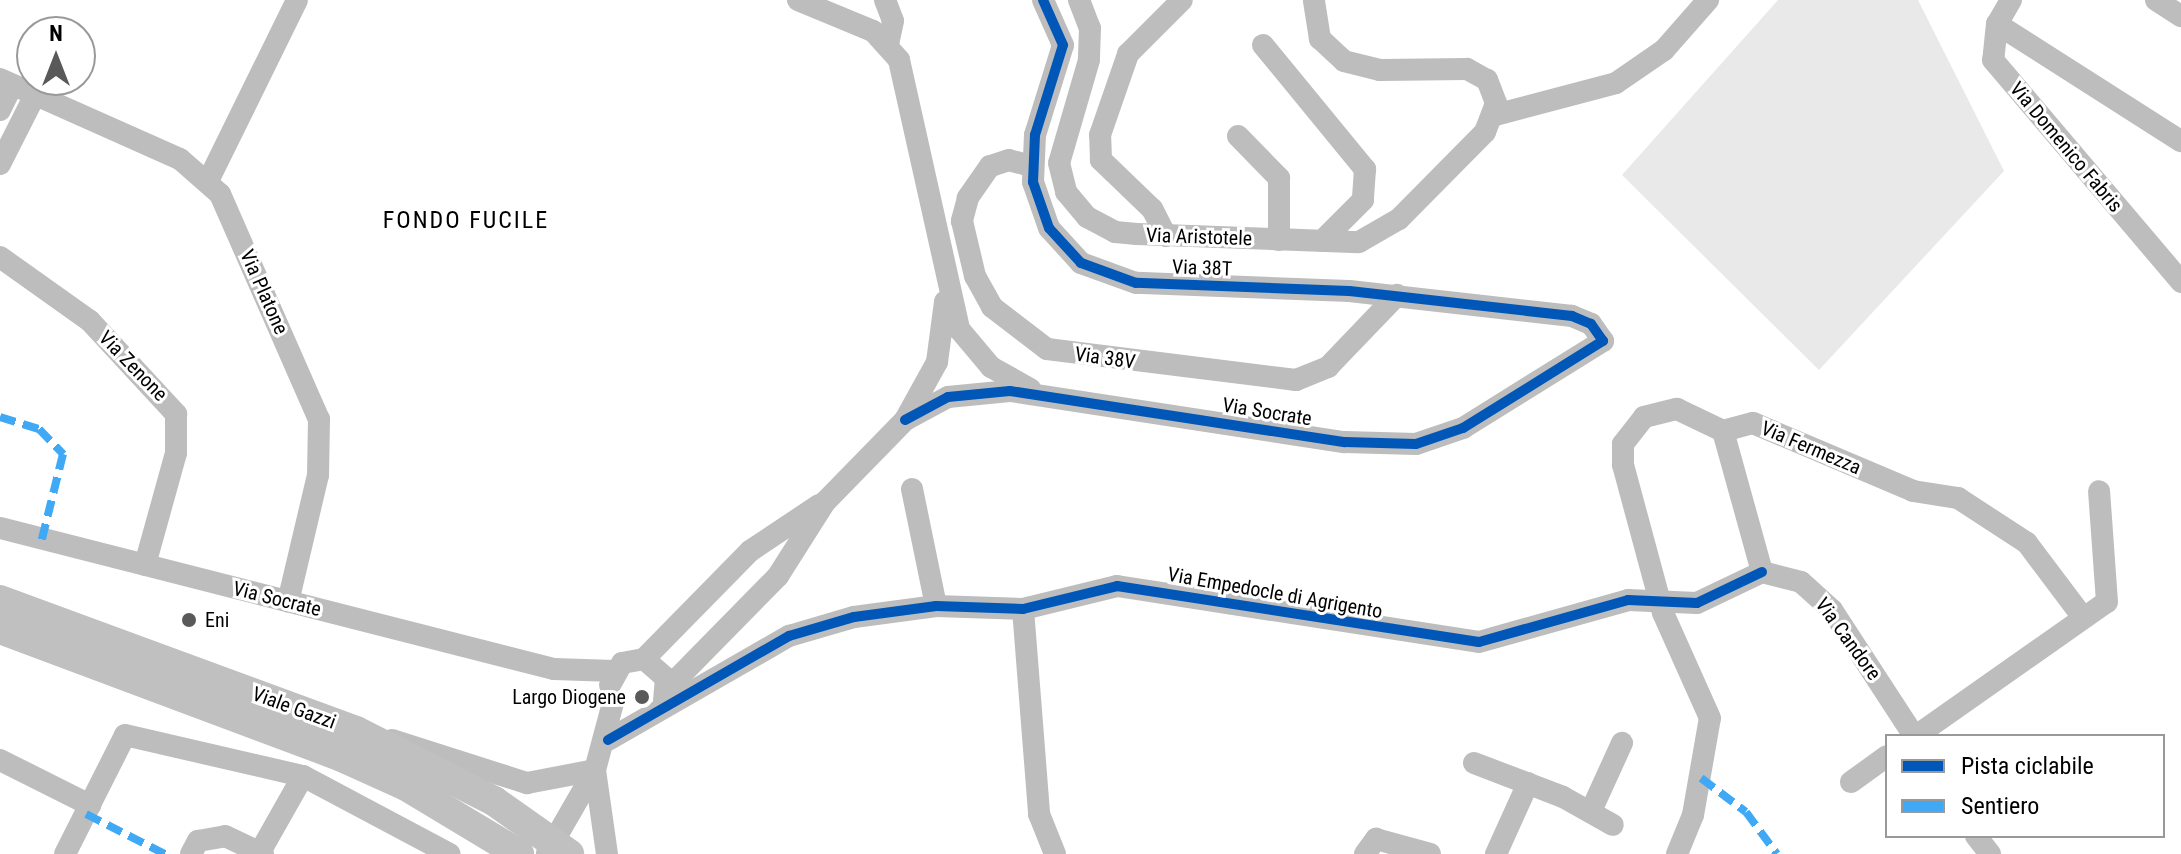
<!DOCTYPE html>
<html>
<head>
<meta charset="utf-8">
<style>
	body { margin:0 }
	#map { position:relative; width:2181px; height:854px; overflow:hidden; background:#fff; font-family:"Roboto Condensed",sans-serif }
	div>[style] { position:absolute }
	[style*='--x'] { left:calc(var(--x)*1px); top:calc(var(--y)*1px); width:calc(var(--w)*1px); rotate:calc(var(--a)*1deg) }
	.green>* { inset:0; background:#e9e9e9 }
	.minor>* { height:22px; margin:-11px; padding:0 11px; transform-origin:11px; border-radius:11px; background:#bdbdbd }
	.secondary>* { height:30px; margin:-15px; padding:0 15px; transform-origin:15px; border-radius:15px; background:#c0c0c0 }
	.quiet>* { height:8px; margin-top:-4px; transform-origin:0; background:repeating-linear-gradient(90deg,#3fa9f5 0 16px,transparent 0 24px) }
	.cycleway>* { height:10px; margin:-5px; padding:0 5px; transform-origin:5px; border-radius:5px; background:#0057b8 }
	.dots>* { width:22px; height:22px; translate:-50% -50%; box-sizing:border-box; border:4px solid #fff; border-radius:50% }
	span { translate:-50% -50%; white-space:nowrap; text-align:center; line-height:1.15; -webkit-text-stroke:6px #fff; paint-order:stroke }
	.street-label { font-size:20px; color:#000 }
	.poi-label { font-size:20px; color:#000 }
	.left { translate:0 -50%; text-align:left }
	.right { translate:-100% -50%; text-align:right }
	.quarter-label { font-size:24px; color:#000; letter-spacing:2px }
	.legend { position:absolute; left:1885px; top:734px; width:280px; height:104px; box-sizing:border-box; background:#fff; border:2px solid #999; margin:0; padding:10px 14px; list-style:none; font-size:24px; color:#000 }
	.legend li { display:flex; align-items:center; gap:16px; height:40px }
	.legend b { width:40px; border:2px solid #999 }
	.north { position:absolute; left:16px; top:16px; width:80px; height:80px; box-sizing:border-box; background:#fff; border:2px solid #999; border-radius:50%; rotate:0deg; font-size:22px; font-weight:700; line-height:32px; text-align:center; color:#000 }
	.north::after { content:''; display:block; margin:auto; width:28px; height:36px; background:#595959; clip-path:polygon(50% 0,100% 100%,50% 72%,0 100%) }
</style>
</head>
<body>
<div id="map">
	<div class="green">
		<div style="clip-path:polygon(1778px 0,1918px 0,2004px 171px,1819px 370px,1622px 175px)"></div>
	</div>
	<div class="minor">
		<div style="--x:798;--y:0;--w:81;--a:22.5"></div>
		<div style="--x:873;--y:31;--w:39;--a:48"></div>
		<div style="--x:899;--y:60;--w:276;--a:77.4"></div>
		<div style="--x:959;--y:329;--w:50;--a:49.9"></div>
		<div style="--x:991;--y:367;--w:45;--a:29.4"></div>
		<div style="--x:885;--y:0;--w:22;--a:69"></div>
		<div style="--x:893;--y:21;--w:24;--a:102"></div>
		<div style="--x:1079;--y:0;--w:30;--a:69"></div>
		<div style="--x:1090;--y:28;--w:32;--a:92"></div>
		<div style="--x:1089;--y:60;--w:107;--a:106.2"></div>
		<div style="--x:1059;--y:163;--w:30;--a:76"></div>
		<div style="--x:1066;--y:192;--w:33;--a:50"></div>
		<div style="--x:1087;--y:217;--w:32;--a:28"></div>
		<div style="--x:1115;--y:232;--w:22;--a:5"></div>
		<div style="--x:1137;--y:234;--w:222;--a:2.1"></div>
		<div style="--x:1359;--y:242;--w:46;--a:-29.9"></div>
		<div style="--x:1399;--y:219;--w:122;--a:-45.3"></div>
		<div style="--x:1485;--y:132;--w:31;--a:-69"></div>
		<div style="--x:1496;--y:103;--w:25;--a:-111"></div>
		<div style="--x:1487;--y:80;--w:23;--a:-151"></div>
		<div style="--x:1467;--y:69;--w:87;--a:179.3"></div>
		<div style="--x:1380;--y:70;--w:37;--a:-166"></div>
		<div style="--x:1344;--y:61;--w:33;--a:-137"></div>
		<div style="--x:1320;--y:39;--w:39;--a:-99"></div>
		<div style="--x:2011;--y:0;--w:28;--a:120"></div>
		<div style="--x:1997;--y:24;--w:36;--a:96"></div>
		<div style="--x:1993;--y:60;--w:291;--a:49.7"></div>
		<div style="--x:2156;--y:0;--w:30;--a:33"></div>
		<div style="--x:1997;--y:24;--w:218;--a:32.5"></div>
		<div style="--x:1263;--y:45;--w:161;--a:50.6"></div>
		<div style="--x:1365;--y:169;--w:31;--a:94"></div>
		<div style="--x:1363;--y:200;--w:58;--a:135"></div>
		<div style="--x:0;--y:79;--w:197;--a:24"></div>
		<div style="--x:180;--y:159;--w:53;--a:41.2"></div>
		<div style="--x:220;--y:194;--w:246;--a:66.3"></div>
		<div style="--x:319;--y:419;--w:56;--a:91"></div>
		<div style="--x:318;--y:475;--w:130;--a:103.3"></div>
		<div style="--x:0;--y:110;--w:28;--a:-64"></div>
		<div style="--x:1495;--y:115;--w:125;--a:-14.8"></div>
		<div style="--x:1616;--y:83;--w:58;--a:-34.5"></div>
		<div style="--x:1664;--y:50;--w:67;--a:-48.7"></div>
		<div style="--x:1238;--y:136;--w:59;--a:45.7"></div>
		<div style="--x:1279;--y:178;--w:62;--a:90"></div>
		<div style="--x:0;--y:164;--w:77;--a:-63.1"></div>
		<div style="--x:1031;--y:166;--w:23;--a:-165"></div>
		<div style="--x:1009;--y:160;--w:20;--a:162"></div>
		<div style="--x:990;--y:166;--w:39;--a:125"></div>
		<div style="--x:968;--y:198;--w:24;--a:105"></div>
		<div style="--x:962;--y:221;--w:57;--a:76.7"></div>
		<div style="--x:975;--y:276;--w:35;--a:61"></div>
		<div style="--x:992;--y:307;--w:69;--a:37.4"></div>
		<div style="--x:1047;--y:349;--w:251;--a:7.1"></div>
		<div style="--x:1296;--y:380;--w:35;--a:-22"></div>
		<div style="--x:1328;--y:367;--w:100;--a:-46.2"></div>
		<div style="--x:209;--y:179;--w:199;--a:-63.8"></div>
		<div style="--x:1166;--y:236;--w:30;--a:-117"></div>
		<div style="--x:1152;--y:209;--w:71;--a:-136.1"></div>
		<div style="--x:1101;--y:160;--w:25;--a:-92"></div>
		<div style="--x:1100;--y:135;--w:86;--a:-70.9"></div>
		<div style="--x:1128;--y:54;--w:76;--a:-45"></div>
		<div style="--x:0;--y:257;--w:110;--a:35.4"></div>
		<div style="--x:90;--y:321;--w:127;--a:47.2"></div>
		<div style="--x:176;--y:414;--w:39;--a:90"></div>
		<div style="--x:176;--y:453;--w:116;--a:105.5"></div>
		<div style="--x:905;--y:420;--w:49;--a:-28.1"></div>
		<div style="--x:948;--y:397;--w:62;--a:-5.5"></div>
		<div style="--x:1010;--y:391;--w:339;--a:8.7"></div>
		<div style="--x:1345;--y:442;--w:71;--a:1.6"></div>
		<div style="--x:1416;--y:444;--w:50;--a:-18.8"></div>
		<div style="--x:1463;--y:428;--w:165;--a:-31.9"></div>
		<div style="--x:1603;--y:341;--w:21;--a:-125"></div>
		<div style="--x:1591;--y:324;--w:21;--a:-157"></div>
		<div style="--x:1572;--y:316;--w:224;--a:-173.6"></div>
		<div style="--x:1349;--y:291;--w:213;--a:-177.8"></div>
		<div style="--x:1136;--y:283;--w:59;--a:-160"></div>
		<div style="--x:1081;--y:263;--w:47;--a:-132.4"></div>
		<div style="--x:1049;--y:228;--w:49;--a:-109.2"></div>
		<div style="--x:1033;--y:182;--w:47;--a:-87.6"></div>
		<div style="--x:1035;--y:135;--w:94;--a:-72.7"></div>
		<div style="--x:1063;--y:45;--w:49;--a:-114"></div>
		<div style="--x:1723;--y:431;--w:146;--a:74.5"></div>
		<div style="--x:912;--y:489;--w:119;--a:78.4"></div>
		<div style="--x:0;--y:528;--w:572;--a:14.28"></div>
		<div style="--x:554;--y:669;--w:60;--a:1.9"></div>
		<div style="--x:1762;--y:572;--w:40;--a:14.4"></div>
		<div style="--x:1801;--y:582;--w:42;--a:42.1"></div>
		<div style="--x:1832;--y:610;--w:150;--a:56.9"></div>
		<div style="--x:1023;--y:609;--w:206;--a:85.5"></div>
		<div style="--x:1039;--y:814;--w:43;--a:68.2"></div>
		<div style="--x:644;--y:659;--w:151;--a:-45.5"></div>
		<div style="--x:750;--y:551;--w:83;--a:-33.7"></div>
		<div style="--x:610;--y:685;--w:25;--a:-61"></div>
		<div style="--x:622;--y:663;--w:22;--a:-10"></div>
		<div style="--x:644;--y:659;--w:29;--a:41"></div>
		<div style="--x:666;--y:678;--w:22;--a:95"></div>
		<div style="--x:668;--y:688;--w:157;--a:-45.5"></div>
		<div style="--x:778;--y:576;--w:88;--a:-57.6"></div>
		<div style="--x:825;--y:502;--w:115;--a:-45.7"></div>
		<div style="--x:905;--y:420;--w:66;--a:-61.1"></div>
		<div style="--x:937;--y:362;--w:61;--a:-82.4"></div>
		<div style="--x:1916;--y:736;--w:233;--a:-35.1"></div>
		<div style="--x:2107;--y:602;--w:111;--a:-94.1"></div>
		<div style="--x:392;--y:740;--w:142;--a:17.7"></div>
		<div style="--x:527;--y:783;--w:69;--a:-10.8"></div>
		<div style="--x:608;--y:740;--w:209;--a:-29.9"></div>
		<div style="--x:789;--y:636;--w:68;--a:-16.3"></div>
		<div style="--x:854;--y:617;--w:83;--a:-7.6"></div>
		<div style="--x:936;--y:606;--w:87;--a:2"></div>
		<div style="--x:1023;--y:609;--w:97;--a:-13.7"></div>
		<div style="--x:1117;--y:586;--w:366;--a:8.8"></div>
		<div style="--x:1479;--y:642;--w:155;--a:-15.7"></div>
		<div style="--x:1628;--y:600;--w:69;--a:2.5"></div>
		<div style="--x:1697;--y:603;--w:72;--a:-25.5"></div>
		<div style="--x:0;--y:760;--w:101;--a:26.6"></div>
		<div style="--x:1474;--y:763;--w:95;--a:20.9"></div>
		<div style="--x:1563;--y:797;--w:57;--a:29.2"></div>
		<div style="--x:595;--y:770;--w:85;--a:81.9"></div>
		<div style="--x:1851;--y:782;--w:44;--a:-35.8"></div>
		<div style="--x:1591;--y:811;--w:75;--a:-65.5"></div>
		<div style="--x:1976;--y:836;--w:23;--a:52"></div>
		<div style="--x:260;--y:852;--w:87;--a:-60.5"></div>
		<div style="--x:547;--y:853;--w:96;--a:-60"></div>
		<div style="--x:595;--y:770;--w:69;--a:-75"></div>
		<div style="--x:65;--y:854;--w:133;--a:-63.2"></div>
		<div style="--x:125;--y:735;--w:183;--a:13"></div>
		<div style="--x:303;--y:776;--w:166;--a:28"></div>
		<div style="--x:191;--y:854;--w:15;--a:-62"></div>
		<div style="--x:198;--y:841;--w:27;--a:-10"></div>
		<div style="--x:225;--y:836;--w:42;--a:25.3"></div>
		<div style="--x:1365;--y:854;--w:19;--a:-54"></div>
		<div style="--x:1376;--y:839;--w:56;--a:15.5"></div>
		<div style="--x:1496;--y:854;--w:78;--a:-65.7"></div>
		<div style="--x:1677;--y:854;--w:42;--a:-67.7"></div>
		<div style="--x:1693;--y:815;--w:98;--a:-80.1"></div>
		<div style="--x:1710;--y:718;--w:115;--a:-114.1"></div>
		<div style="--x:1663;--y:613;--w:153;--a:-105.1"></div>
		<div style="--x:1623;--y:465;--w:21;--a:-90"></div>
		<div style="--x:1623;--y:444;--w:34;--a:-52"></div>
		<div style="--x:1644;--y:417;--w:34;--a:-14"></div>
		<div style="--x:1677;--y:409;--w:51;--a:25.6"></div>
		<div style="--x:1723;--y:431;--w:31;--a:-15"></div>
		<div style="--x:1753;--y:423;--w:174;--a:23"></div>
		<div style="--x:1913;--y:491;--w:46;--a:8.8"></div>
		<div style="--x:1958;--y:498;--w:82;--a:33.1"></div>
		<div style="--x:2027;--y:543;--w:90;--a:53.1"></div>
	</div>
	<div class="secondary">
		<div style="--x:0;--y:600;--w:379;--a:20.2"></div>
		<div style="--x:356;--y:731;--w:155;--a:26.9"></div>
		<div style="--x:494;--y:801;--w:92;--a:35.2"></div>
		<div style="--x:0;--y:629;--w:365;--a:20.5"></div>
		<div style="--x:342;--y:757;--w:70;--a:24.4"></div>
		<div style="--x:406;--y:786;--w:132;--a:31"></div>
	</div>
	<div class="quiet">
		<div style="--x:0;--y:417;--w:41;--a:17.1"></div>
		<div style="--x:39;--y:429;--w:35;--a:46"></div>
		<div style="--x:63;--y:454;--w:88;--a:103.9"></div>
		<div style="--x:1701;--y:778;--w:56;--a:37.1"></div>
		<div style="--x:1746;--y:812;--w:52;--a:53.6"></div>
		<div style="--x:86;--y:814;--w:89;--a:26.9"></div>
	</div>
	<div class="cycleway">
		<div style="--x:905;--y:420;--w:49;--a:-28.1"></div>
		<div style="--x:948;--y:397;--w:62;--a:-5.5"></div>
		<div style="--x:1010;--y:391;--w:339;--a:8.7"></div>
		<div style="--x:1345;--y:442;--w:71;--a:1.6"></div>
		<div style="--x:1416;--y:444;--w:50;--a:-18.8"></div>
		<div style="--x:1463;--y:428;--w:165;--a:-31.9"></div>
		<div style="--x:1603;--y:341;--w:21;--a:-125"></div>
		<div style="--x:1591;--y:324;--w:21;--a:-157"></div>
		<div style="--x:1572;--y:316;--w:224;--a:-173.6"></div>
		<div style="--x:1349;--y:291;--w:213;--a:-177.8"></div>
		<div style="--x:1136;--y:283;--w:59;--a:-160"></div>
		<div style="--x:1081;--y:263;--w:47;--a:-132.4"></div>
		<div style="--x:1049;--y:228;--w:49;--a:-109.2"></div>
		<div style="--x:1033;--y:182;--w:47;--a:-87.6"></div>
		<div style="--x:1035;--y:135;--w:94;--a:-72.7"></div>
		<div style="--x:1063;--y:45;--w:49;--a:-114"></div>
		<div style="--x:608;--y:740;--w:209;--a:-29.9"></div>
		<div style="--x:789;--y:636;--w:68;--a:-16.3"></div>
		<div style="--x:854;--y:617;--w:83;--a:-7.6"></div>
		<div style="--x:936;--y:606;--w:87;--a:2"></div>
		<div style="--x:1023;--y:609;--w:97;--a:-13.7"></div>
		<div style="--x:1117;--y:586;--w:366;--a:8.8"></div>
		<div style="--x:1479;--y:642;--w:155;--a:-15.7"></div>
		<div style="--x:1628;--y:600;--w:69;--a:2.5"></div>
		<div style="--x:1697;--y:603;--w:72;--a:-25.5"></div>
	</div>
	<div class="dots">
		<div style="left:189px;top:620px;background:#595959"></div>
		<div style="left:642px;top:697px;background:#595959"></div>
	</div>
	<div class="street-label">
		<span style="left:2066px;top:147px;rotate:50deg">Via Domenico Fabris</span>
		<span style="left:1199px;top:237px;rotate:2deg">Via Aristotele</span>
		<span style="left:1202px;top:268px;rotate:2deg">Via 38T</span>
		<span style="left:264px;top:292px;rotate:66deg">Via Platone</span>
		<span style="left:1105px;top:358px;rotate:8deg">Via 38V</span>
		<span style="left:133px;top:366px;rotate:46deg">Via Zenone</span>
		<span style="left:1267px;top:412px;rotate:9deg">Via Socrate</span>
		<span style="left:1811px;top:448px;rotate:23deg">Via Fermezza</span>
		<span style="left:1275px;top:593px;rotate:10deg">Via Empedocle di Agrigento</span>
		<span style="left:277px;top:599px;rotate:14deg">Via Socrate</span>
		<span style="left:1848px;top:639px;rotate:54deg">Via Candore</span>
		<span style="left:294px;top:708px;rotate:20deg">Viale Gazzi</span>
	</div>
	<div class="poi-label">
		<span class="left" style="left:205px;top:620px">Eni</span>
		<span class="right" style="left:626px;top:697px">Largo Diogene</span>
	</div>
	<div class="quarter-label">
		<span style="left:466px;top:221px">FONDO FUCILE</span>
	</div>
	<ul class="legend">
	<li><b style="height:10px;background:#0057b8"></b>Pista ciclabile</li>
	<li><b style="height:10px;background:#3fa9f5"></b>Sentiero</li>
	</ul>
	<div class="north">N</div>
</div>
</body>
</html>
